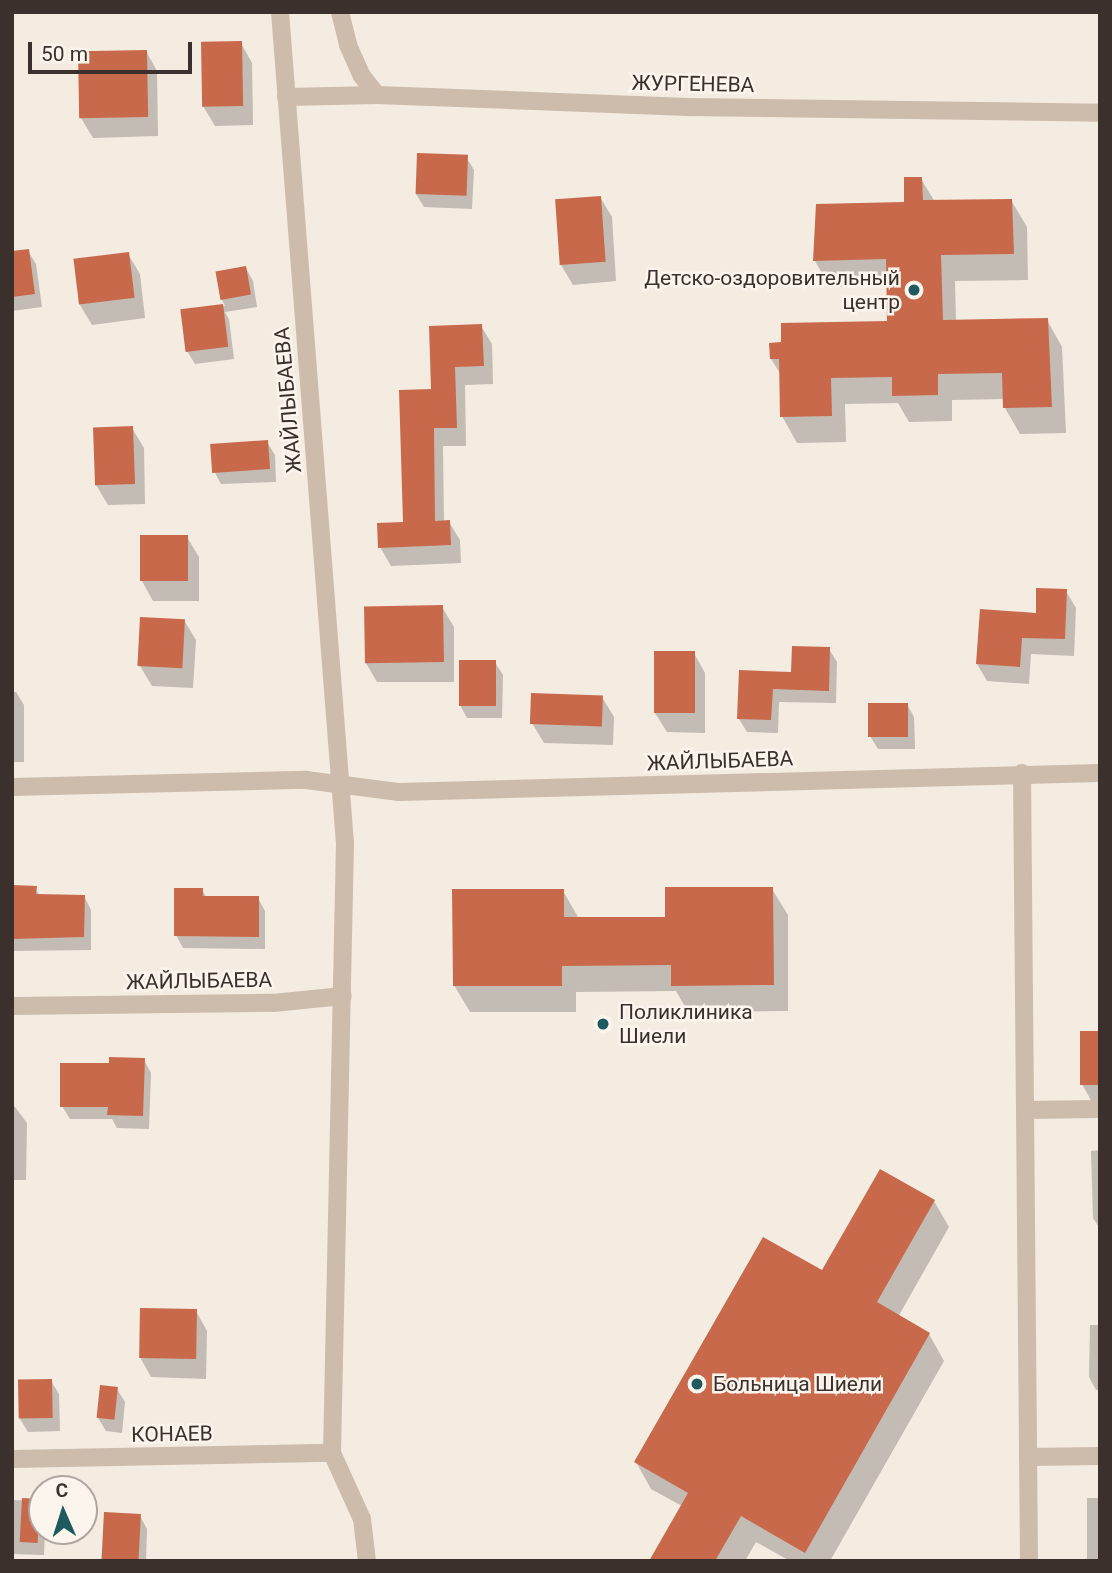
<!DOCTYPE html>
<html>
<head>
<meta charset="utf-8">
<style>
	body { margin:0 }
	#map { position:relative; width:1112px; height:1573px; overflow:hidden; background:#f4ebe1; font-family:Roboto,sans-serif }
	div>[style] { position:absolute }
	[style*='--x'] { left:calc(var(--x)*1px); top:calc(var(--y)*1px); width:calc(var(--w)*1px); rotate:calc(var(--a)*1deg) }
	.shadow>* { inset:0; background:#0003; transform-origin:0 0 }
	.building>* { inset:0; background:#c8694b; transform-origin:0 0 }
	.minor>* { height:18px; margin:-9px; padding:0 9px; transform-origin:9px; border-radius:9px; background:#cdbbac }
	.dots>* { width:19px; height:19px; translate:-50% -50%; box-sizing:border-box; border:4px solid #fbf5ee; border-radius:50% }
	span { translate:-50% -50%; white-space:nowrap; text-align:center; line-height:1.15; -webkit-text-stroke:5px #fbf5ee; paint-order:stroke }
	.street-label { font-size:21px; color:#3b302b }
	.poi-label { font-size:21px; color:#3b302b }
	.right { translate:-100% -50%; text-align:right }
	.left { translate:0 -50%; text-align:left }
	.frame { position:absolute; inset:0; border:14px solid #3b302b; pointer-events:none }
	.north { position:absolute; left:28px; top:1475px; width:70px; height:70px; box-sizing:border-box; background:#fbf5ee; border:2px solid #aea6a0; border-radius:50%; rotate:357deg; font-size:19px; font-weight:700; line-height:28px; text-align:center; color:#3b302b }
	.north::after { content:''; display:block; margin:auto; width:24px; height:32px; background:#1f5a5e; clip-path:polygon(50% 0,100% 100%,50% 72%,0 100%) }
	.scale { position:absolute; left:28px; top:42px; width:164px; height:32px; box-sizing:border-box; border:4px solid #3b302b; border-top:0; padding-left:9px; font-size:21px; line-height:24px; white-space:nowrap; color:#3b302b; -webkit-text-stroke:5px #fbf5ee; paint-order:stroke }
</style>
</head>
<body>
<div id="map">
	<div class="shadow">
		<div style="clip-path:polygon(241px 43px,252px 63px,253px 125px,215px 126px,203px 106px)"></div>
		<div style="clip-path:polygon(146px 51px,157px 71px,158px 136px,93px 138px,81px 118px)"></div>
		<div style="clip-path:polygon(466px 157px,474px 170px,472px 209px,424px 207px,416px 194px)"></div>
		<div style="clip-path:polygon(921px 179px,935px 202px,1011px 200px,1027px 227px,1028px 280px,955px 281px,956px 322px,1047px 320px,1062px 347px,1066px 433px,1020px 434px,1005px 408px,1005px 399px,952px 400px,952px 421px,909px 422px,898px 403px,845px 404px,846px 442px,797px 443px,782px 416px,781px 375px,771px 359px,889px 323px,888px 286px,830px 287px,815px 261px,906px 203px)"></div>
		<div style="clip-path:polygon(600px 197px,612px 217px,616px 281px,573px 285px,561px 265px)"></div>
		<div style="clip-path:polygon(28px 251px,36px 264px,42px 307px,12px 311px,12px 253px)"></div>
		<div style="clip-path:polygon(128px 254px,140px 274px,145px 318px,92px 325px,80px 305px)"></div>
		<div style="clip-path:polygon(246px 268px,253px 281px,257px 307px,225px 312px,229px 319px,234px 359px,195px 364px,187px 351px,182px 311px,225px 306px,221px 298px)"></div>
		<div style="clip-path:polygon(481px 326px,492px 344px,493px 384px,465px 385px,466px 446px,443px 446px,444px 522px,449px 522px,460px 540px,461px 563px,391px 566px,380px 547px,405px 524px,432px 391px)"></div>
		<div style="clip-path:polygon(132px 428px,144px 448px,145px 504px,108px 505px,96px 485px)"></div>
		<div style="clip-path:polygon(267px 442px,275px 455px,276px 482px,221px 484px,214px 471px)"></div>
		<div style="clip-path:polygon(187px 537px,199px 557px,199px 601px,153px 601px,142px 581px)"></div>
		<div style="clip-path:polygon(1066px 591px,1076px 608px,1074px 656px,1031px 654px,1029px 684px,987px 681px,977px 664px)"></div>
		<div style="clip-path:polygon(442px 607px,454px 627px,454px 682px,377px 682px,366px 663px)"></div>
		<div style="clip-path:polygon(184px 620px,196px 640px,193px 688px,152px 686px,140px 666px)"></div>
		<div style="clip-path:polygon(829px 649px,837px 662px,836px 703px,779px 702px,778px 733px,747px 732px,739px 719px,741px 672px,793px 674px)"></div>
		<div style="clip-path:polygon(694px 653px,705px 673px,705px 733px,667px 732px,655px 713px)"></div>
		<div style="clip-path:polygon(495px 662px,503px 675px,502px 718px,467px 718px,460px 705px)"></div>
		<div style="clip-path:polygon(12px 692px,16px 692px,24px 705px,24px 762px,12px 762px)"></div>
		<div style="clip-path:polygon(602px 697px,614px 717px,613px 745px,544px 743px,532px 723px)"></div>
		<div style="clip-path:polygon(907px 704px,914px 717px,915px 749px,878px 749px,870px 736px)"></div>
		<div style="clip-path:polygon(1098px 804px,1100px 804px,1100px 870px,1099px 869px)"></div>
		<div style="clip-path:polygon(12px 887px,35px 888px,40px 896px,84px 896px,91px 910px,91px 950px,12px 951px)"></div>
		<div style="clip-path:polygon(772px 889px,788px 915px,788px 1011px,688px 1012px,676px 991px,576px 992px,576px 1012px,470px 1012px,454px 985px,563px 891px,578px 917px,667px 918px)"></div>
		<div style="clip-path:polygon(202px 890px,207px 898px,258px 898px,265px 911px,265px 949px,183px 948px,176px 935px)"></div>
		<div style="clip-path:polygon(1100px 1032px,1100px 1104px,1093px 1104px,1082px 1084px)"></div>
		<div style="clip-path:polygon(144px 1060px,151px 1073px,149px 1129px,117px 1128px,112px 1119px,70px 1119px,62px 1106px,110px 1065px)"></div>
		<div style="clip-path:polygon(12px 1103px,27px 1123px,26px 1180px,12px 1180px)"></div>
		<div style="clip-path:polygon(1100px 1150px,1100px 1229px,1093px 1218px,1091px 1151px)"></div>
		<div style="clip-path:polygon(934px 1201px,949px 1227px,898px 1317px,929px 1334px,944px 1361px,830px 1561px,790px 1561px,756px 1542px,745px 1561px,651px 1561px,682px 1506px,651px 1489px,636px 1462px,823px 1272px)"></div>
		<div style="clip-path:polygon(196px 1311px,207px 1331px,206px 1379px,151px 1377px,140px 1357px)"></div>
		<div style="clip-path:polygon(1090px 1325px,1100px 1325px,1100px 1390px,1096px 1390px,1089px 1377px)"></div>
		<div style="clip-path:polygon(51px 1381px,59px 1394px,60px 1431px,28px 1432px,20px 1419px)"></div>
		<div style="clip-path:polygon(117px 1389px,125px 1402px,122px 1433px,106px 1431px,98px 1418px)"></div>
		<div style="left:1087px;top:1498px;width:13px;height:63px"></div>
		<div style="clip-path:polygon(12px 1500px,39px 1501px,42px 1507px,42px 1531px,45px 1531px,44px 1555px,12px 1554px)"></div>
		<div style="clip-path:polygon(140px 1516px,147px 1529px,146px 1561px,103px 1561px)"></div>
	</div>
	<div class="building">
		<div style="left:242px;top:41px;width:65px;height:41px;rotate:89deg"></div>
		<div style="left:147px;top:50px;width:67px;height:69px;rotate:89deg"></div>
		<div style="left:417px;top:153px;width:51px;height:41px;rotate:2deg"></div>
		<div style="clip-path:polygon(904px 177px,922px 177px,923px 200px,1012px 199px,1014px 254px,941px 255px,943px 320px,1048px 318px,1052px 407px,1003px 408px,1002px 373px,938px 374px,938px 395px,892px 396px,892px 377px,831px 378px,832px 416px,780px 417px,779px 359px,770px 359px,769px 343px,781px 342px,781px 323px,887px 321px,886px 259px,813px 261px,816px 204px,904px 202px)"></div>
		<div style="left:601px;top:196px;width:66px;height:46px;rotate:86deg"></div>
		<div style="clip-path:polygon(29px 249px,35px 294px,12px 297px,12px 251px)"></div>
		<div style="left:129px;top:252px;width:46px;height:56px;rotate:83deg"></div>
		<div style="left:246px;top:266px;width:29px;height:31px;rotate:80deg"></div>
		<div style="left:223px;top:304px;width:43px;height:43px;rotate:83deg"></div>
		<div style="clip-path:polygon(482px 324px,484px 366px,455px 367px,457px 428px,434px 428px,435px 521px,450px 520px,451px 545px,378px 548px,377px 523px,403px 522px,399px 390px,431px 389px,429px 326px)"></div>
		<div style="left:133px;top:426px;width:58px;height:40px;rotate:88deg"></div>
		<div style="left:268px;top:440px;width:29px;height:58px;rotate:86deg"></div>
		<div style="left:140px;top:535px;width:48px;height:46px"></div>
		<div style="clip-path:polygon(1036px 588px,1067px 589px,1065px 639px,1022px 638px,1020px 667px,976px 664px,980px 609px,1036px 613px)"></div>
		<div style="left:443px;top:605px;width:57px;height:79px;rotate:89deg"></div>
		<div style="left:140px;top:617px;width:45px;height:49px;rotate:3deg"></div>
		<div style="clip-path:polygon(792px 646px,830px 647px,829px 691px,773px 689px,771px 720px,737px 719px,739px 670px,791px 672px)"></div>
		<div style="left:654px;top:651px;width:41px;height:62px"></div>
		<div style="left:459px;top:660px;width:37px;height:46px"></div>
		<div style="left:531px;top:693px;width:72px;height:31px;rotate:2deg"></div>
		<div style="left:868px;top:703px;width:40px;height:34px"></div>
		<div style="clip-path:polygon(12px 885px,37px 886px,36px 894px,85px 895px,84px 937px,12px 939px)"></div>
		<div style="clip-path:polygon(665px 887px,773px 887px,774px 985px,671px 986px,671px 965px,562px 966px,562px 986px,453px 986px,452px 889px,564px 889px,564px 917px,665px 917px)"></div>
		<div style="clip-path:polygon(174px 888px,203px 888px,203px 896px,259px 896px,259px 937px,174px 936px)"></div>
		<div style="left:1080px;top:1031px;width:20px;height:54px"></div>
		<div style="clip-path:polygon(109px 1057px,145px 1058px,143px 1116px,107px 1115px,108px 1107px,60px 1107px,60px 1063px,109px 1063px)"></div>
		<div style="clip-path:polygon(880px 1169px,935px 1200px,877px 1302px,930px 1333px,805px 1553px,741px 1516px,715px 1561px,649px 1561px,688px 1493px,634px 1462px,763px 1237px,822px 1270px)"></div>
		<div style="left:140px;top:1308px;width:57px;height:50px;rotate:1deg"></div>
		<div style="left:52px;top:1379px;width:39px;height:34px;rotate:89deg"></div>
		<div style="left:100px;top:1385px;width:18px;height:33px;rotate:6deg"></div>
		<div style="left:22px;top:1498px;width:18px;height:44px;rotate:3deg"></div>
		<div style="left:104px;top:1512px;width:37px;height:49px;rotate:3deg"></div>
	</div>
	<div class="minor">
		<div style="--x:280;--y:12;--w:834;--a:85.53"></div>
		<div style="--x:345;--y:843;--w:610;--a:91.22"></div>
		<div style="--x:332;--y:1453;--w:72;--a:65.6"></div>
		<div style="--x:362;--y:1519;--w:42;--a:83.2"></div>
		<div style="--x:340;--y:12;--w:34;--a:76"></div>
		<div style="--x:348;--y:45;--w:34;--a:66"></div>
		<div style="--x:362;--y:76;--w:24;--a:52"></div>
		<div style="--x:377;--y:95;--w:310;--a:2.2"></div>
		<div style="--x:687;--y:107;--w:413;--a:0.8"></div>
		<div style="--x:286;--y:97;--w:91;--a:-1.3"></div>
		<div style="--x:1022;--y:773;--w:788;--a:89.49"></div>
		<div style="--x:12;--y:787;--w:294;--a:-1.4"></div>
		<div style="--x:306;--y:780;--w:94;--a:7.4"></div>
		<div style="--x:399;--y:792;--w:701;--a:-1.55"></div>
		<div style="--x:12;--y:1006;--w:261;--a:-0.7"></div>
		<div style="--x:273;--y:1003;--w:70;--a:-5.7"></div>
		<div style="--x:1025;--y:1110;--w:75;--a:-0.8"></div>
		<div style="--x:1028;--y:1457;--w:72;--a:-0.8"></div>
		<div style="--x:12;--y:1459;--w:320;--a:-1.1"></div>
	</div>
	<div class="dots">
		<div style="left:914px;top:290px;background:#1f5a5e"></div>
		<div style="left:603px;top:1024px;background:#1f5a5e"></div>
		<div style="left:697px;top:1384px;background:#1f5a5e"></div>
	</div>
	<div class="street-label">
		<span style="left:693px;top:84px;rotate:1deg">ЖУРГЕНЕВА</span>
		<span style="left:288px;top:400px;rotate:-95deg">ЖАЙЛЫБАЕВА</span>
		<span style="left:720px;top:761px;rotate:-2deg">ЖАЙЛЫБАЕВА</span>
		<span style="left:199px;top:981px;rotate:-1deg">ЖАЙЛЫБАЕВА</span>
		<span style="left:172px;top:1434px;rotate:-1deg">КОНАЕВ</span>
	</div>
	<div class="poi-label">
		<span class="right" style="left:900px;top:290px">Детско-оздоровительный<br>центр</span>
		<span class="left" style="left:619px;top:1024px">Поликлиника<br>Шиели</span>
		<span class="left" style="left:713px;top:1384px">Больница Шиели</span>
	</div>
	<div class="frame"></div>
	<div class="north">С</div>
	<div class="scale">50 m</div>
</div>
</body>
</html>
